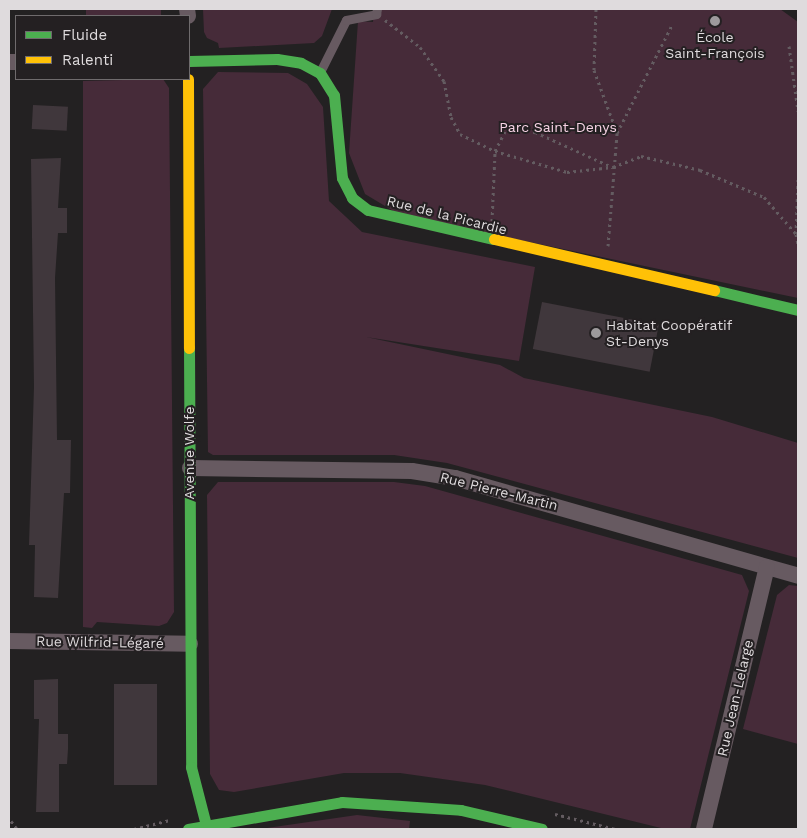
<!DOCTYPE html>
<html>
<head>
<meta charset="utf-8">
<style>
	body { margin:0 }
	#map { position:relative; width:807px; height:838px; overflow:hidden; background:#232122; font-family:"Work Sans",sans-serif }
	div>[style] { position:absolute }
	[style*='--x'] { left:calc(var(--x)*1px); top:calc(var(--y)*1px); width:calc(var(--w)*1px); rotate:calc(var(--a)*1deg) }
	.green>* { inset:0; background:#462b39; transform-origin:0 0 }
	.building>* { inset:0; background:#40373c; transform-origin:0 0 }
	.path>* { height:3px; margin-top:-1.5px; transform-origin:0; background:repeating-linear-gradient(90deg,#645c61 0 2.5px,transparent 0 6.5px) }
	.lane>* { height:9px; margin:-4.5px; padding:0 4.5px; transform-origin:4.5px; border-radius:4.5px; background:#675a61 }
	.street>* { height:16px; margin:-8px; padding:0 8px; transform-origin:8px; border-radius:8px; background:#675a61 }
	.fast>* { height:11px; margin:-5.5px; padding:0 5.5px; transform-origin:5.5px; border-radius:5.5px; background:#4caf50 }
	.slow>* { height:11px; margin:-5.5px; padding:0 5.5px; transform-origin:5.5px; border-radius:5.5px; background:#ffc107 }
	.dots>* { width:14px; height:14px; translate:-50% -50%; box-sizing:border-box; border:2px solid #242022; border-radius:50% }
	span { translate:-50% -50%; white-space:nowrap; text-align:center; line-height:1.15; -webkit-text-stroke:4px #242022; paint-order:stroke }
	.poi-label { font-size:14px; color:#dfdbdd }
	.left { translate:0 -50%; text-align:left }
	.park-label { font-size:14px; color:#f6d2e4 }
	.street-label { font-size:14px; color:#dfdbdd }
	.frame { position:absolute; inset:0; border:10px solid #dfdbdd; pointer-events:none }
	.legend { position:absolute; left:15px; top:15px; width:175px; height:65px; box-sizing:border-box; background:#242022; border:1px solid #6f6b6d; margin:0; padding:6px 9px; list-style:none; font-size:15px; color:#dfdbdd }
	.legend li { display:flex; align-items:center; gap:10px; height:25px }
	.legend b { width:25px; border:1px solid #6f6b6d }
</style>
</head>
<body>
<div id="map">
	<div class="green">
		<div style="left:86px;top:9px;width:75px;height:7px"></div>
		<div style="clip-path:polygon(203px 9px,332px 9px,322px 36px,314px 43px,219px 48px,218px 43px,207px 38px,204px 32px)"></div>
		<div style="clip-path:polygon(374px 9px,780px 9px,798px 22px,798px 298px,400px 215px,365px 194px,349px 153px,358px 21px,373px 22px)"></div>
		<div style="clip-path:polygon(218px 72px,288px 73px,307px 84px,323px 107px,329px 201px,362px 232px,535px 267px,519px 361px,366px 337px,500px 365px,524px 378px,712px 417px,798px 443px,798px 558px,447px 463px,394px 455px,213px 455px,208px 452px,203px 89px)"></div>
		<div style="clip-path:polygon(163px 79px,169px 88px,174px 612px,167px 623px,159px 626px,97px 622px,92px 628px,83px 627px,83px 81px)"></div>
		<div style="clip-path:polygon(218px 482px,394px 482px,425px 486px,742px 575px,749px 591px,690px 829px,665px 829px,485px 785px,400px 773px,344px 773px,234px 792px,219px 790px,210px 774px,207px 495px)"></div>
		<div style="clip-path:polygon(789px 585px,798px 586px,798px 744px,743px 729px,777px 595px)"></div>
		<div style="clip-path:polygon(357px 815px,410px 821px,409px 829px,260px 829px)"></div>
	</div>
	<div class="building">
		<div style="left:33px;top:105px;width:35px;height:24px;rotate:3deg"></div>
		<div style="clip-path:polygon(61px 158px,58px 208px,67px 208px,67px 233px,58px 233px,55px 278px,57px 440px,71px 440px,70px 493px,64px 493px,58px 598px,34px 597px,35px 545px,29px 545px,34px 387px,31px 159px)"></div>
		<div style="left:542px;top:302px;width:119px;height:48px;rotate:11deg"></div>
		<div style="clip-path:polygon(58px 679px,58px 734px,68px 734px,68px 749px,67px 764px,59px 764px,59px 812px,36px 812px,39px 719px,34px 719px,34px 680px)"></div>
		<div style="left:114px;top:684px;width:43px;height:101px"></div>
	</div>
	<div class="path">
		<div style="--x:596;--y:9;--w:61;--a:91.9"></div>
		<div style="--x:594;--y:70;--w:67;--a:69.9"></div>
		<div style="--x:385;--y:20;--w:44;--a:37.6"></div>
		<div style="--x:420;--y:47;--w:42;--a:54.8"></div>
		<div style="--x:444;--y:81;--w:37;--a:79"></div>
		<div style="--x:451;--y:117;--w:19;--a:62"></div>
		<div style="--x:460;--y:134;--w:39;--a:26"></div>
		<div style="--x:495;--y:151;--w:75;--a:16.3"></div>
		<div style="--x:567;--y:172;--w:46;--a:-6.2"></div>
		<div style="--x:613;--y:167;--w:30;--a:-21"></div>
		<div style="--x:641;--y:156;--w:61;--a:13.3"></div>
		<div style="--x:700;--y:170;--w:69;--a:22.9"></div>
		<div style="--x:764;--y:197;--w:49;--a:49.1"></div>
		<div style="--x:796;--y:234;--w:10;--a:79"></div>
		<div style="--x:789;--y:46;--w:66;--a:82.1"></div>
		<div style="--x:492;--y:221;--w:70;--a:-87.5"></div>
		<div style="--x:495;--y:151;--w:29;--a:-63"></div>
		<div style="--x:508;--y:125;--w:28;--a:15"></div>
		<div style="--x:535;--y:132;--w:85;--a:24.4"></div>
		<div style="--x:796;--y:234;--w:55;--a:-87.9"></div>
		<div style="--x:608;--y:246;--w:113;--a:-85.4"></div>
		<div style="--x:617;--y:133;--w:123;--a:-63"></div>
		<div style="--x:555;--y:814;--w:62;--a:14"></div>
		<div style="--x:11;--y:821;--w:10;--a:53"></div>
		<div style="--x:134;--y:829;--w:38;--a:-14"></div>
	</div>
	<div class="lane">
		<div style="--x:320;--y:72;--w:58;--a:-63.4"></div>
		<div style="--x:346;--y:20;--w:31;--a:-11"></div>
		<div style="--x:376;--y:14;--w:5;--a:-79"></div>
	</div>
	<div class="street">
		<div style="--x:187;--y:9;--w:7;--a:82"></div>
		<div style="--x:9;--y:62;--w:7;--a:0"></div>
		<div style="--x:190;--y:468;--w:222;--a:0.8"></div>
		<div style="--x:412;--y:471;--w:44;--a:9.2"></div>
		<div style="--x:455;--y:478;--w:357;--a:15.9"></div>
		<div style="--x:9;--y:641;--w:181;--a:0.9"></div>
		<div style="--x:704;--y:829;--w:269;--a:-76.5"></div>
	</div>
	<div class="fast">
		<div style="--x:189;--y:61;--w:88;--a:-1.3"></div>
		<div style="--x:277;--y:59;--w:24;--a:9"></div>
		<div style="--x:301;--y:63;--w:21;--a:28"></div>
		<div style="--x:320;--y:73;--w:26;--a:58"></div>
		<div style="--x:334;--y:95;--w:83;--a:84.5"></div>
		<div style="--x:342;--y:178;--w:22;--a:63"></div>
		<div style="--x:352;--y:198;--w:20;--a:37"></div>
		<div style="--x:368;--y:210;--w:129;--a:13"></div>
		<div style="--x:714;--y:290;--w:86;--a:13.4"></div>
		<div style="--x:189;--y:348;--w:419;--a:89.7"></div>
		<div style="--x:191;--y:767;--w:60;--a:75.5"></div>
		<div style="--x:188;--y:829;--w:156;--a:-9.9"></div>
		<div style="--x:342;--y:802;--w:119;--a:3.8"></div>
		<div style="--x:461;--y:810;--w:83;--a:13.2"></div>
	</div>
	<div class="slow">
		<div style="--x:188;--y:79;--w:269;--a:89.8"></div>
		<div style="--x:494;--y:239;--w:226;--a:13.1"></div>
	</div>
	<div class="dots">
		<div style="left:715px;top:21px;background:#9d9a9c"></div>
		<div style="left:596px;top:333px;background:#9d9a9c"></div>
	</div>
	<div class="poi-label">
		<span style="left:715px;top:45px">École<br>Saint-François</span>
		<span class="left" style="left:606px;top:333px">Habitat Coopératif<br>St-Denys</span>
	</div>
	<div class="park-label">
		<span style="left:558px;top:127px">Parc Saint-Denys</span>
	</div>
	<div class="street-label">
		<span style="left:447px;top:215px;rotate:14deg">Rue de la Picardie</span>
		<span style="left:189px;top:453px;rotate:-90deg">Avenue Wolfe</span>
		<span style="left:499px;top:491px;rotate:14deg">Rue Pierre-Martin</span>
		<span style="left:100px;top:642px;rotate:1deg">Rue Wilfrid-Légaré</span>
		<span style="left:735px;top:698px;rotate:-77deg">Rue Jean-Lelarge</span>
	</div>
	<div class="frame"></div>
	<ul class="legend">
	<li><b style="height:6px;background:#4caf50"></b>Fluide</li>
	<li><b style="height:6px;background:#ffc107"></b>Ralenti</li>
	</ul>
</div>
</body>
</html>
